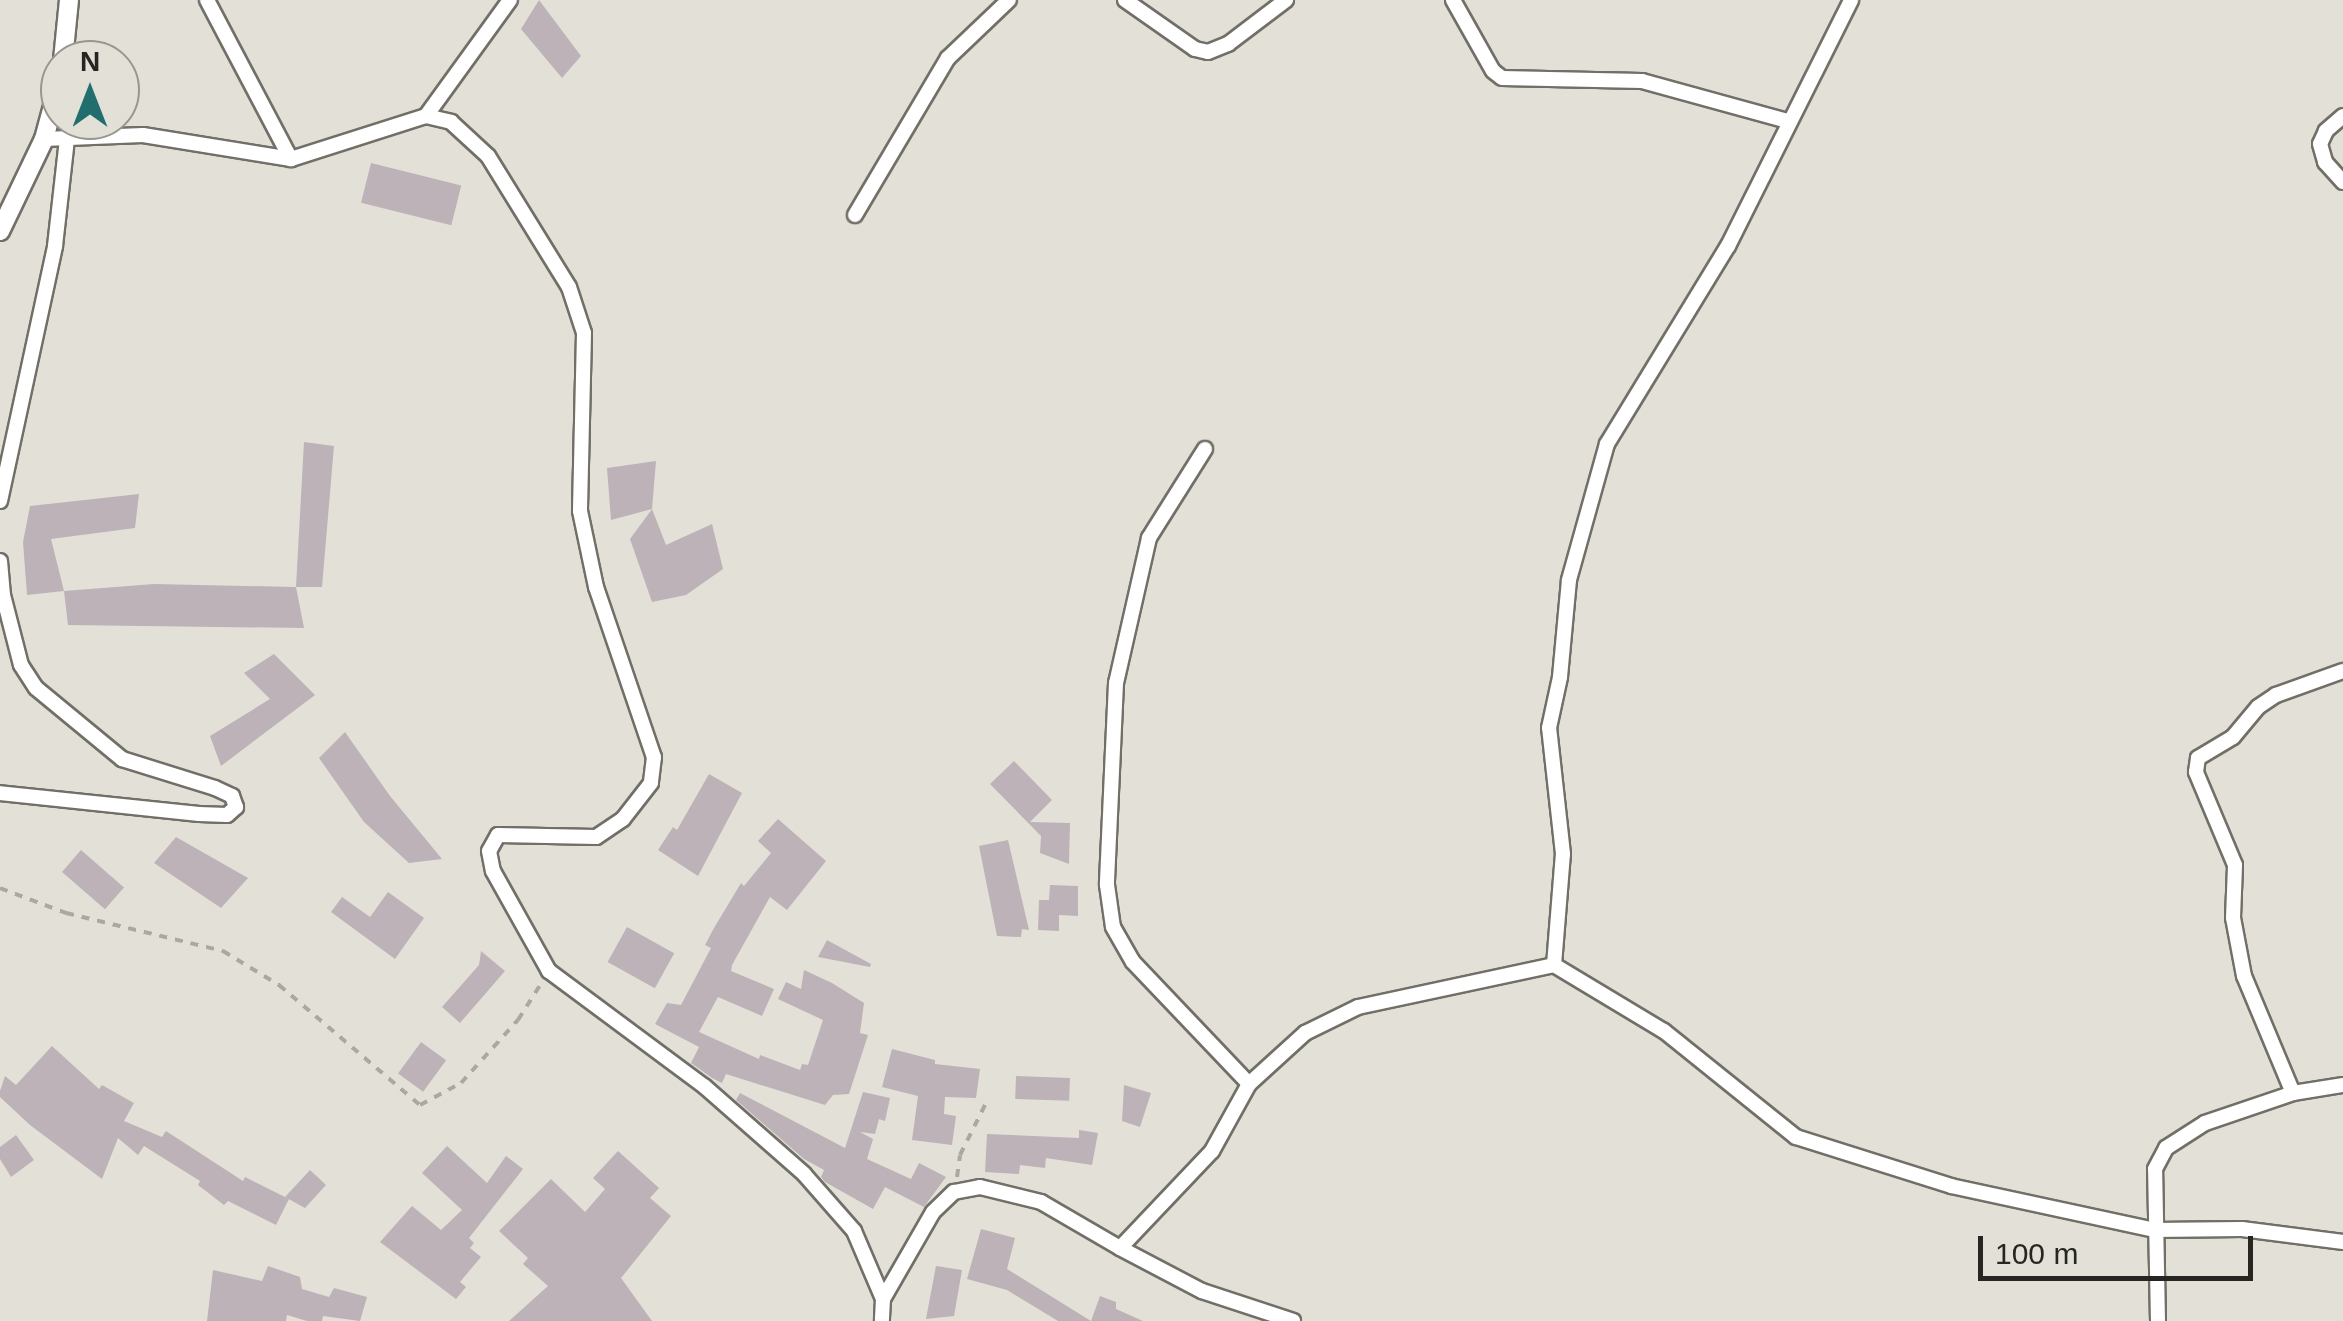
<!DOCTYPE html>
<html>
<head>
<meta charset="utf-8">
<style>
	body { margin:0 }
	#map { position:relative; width:2343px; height:1321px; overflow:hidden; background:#e3e1d7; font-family:Helvetica,sans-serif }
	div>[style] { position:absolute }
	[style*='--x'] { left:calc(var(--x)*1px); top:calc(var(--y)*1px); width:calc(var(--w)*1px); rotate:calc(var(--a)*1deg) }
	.building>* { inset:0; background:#bcb2b8; transform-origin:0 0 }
	.path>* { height:4px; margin-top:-2px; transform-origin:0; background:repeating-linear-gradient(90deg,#aaa8a0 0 8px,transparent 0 16px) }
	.roads { filter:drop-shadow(2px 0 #716f67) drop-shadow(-2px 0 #716f67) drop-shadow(0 2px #716f67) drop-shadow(0 -2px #716f67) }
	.minor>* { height:14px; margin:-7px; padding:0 7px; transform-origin:7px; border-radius:7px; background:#fff }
	.tertiary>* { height:18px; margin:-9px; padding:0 9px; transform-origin:9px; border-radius:9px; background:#fff }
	span { translate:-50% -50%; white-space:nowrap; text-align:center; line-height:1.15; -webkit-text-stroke:8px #e3e1d7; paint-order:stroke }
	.north { position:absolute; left:40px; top:40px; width:100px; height:100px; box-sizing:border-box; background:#e3e1d7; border:2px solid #97968f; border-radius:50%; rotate:0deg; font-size:28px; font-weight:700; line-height:40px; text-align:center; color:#262522 }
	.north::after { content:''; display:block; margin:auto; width:35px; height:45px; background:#226e6e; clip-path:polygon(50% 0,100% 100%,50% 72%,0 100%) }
	.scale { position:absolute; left:1978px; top:1236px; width:275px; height:45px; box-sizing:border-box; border:5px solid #262522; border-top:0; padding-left:12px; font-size:30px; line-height:35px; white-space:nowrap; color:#262522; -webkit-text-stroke:8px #e3e1d7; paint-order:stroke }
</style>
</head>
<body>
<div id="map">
	<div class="building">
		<div style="clip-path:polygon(539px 0,581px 56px,562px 78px,521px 29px)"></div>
		<div style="left:371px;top:163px;width:93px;height:41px;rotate:14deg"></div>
		<div style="clip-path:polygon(304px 442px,334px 446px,322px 587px,296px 587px)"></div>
		<div style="clip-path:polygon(656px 461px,652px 509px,611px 520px,607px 468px)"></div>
		<div style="clip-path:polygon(139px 494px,135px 528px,51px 539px,64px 591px,27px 595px,23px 542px,30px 506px)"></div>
		<div style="clip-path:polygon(652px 509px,666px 545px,712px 524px,723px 569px,686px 595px,652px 602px,630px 539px)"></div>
		<div style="clip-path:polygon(154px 584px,296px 587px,304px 628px,68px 625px,64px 591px)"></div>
		<div style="clip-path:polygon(274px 654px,315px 695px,221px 766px,210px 736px,270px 699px,244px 673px)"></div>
		<div style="clip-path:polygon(345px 732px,390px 796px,442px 859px,409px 863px,364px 822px,319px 758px)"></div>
		<div style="clip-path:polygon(1014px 761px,1052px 800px,1030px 822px,1070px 823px,1069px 864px,1040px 853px,1041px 836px,990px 784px)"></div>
		<div style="clip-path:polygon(709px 774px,742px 793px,698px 876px,658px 850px,673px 827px,677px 830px)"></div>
		<div style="clip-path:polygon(778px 819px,826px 861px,787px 910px,770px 897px,732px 965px,731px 971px,774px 989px,762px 1016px,718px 997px,699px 1032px,759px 1059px,760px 1055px,800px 1070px,802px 1064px,808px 1065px,823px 1020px,778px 999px,786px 982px,801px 989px,804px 970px,832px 983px,864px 1003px,860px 1033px,868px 1035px,849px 1094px,833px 1095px,825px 1105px,726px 1074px,722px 1083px,712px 1078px,691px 1063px,699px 1047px,655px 1024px,667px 1003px,681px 1005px,711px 948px,705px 945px,714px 928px,741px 883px,744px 886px,771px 853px,758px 841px)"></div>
		<div style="clip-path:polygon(176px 837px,248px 878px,221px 908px,154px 863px)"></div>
		<div style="clip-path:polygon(1008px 840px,1029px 930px,1022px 929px,1021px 937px,997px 936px,979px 846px)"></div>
		<div style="left:81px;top:850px;width:57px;height:29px;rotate:41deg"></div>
		<div style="clip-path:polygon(1050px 885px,1078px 886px,1078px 916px,1059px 915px,1059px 931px,1038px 930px,1039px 900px,1049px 900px)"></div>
		<div style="clip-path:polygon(388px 892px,424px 918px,395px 959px,331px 912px,342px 897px,370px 917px)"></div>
		<div style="left:627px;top:927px;width:54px;height:40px;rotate:29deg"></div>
		<div style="clip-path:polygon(827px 940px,871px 964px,870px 967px,818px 957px)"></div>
		<div style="clip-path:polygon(481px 951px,505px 971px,460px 1023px,442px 1007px,479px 965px)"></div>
		<div style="left:421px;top:1042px;width:31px;height:39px;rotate:36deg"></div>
		<div style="clip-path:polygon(52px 1046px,99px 1089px,102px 1085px,134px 1103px,124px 1121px,162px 1137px,166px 1131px,243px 1181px,245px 1177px,289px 1199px,276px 1225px,228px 1201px,224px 1205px,198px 1185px,200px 1181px,144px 1146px,138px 1155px,118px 1138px,102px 1179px,30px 1125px,0 1097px,0 1091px,5px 1076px,16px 1085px)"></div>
		<div style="clip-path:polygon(892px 1049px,935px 1060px,935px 1064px,980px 1069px,976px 1098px,945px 1097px,944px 1114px,956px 1116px,952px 1145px,912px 1140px,918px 1096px,882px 1087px)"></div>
		<div style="left:1016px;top:1076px;width:54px;height:23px;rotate:2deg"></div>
		<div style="clip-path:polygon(1124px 1085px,1151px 1093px,1140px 1127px,1122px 1121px)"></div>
		<div style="clip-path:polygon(863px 1092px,890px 1098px,885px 1121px,879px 1119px,875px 1134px,860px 1132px,873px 1139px,867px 1159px,911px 1179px,919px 1163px,946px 1177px,924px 1207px,885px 1187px,873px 1209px,825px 1182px,821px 1177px,824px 1170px,804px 1159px,736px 1100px,740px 1093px,845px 1148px)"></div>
		<div style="clip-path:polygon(1079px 1130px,1098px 1133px,1092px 1165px,1046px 1158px,1045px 1168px,1020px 1165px,1019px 1174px,985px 1172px,987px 1134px,1079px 1138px)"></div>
		<div style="clip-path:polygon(16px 1135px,34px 1160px,11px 1177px,0 1159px,0 1147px)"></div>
		<div style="clip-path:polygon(447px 1146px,487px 1183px,506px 1156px,523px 1169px,469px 1238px,474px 1243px,470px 1248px,481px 1257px,460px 1282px,466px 1287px,456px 1299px,380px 1242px,412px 1206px,441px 1230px,462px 1210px,422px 1173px)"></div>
		<div style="clip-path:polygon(618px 1151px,659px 1188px,650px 1198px,671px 1216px,621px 1278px,652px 1321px,509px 1321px,548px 1286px,523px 1264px,528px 1258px,499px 1231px,551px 1179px,585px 1212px,605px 1189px,593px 1178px)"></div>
		<div style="clip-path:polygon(310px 1170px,326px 1185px,305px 1208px,285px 1197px)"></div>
		<div style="clip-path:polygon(981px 1229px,1015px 1238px,1007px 1269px,1091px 1321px,1100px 1296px,1116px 1302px,1116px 1309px,1143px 1321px,1058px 1321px,1007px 1290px,967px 1279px)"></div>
		<div style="clip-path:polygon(268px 1266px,300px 1277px,302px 1289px,329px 1297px,334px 1288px,367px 1297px,360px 1321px,323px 1316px,322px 1321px,307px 1321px,287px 1315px,286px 1321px,207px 1321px,213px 1270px,262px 1281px)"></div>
		<div style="clip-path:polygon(936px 1266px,962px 1270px,954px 1316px,926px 1319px)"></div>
	</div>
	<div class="path">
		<div style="--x:0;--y:888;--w:71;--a:20.7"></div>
		<div style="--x:66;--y:913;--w:162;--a:13.6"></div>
		<div style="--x:223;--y:951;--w:66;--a:31.3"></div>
		<div style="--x:279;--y:985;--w:185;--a:40.4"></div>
		<div style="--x:420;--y:1105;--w:47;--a:-28.2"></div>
		<div style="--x:461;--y:1083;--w:85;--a:-47.9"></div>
		<div style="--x:518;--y:1020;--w:45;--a:-57.7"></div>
		<div style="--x:957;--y:1177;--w:22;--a:-82"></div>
		<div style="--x:960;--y:1155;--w:63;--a:-63.4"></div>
	</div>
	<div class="roads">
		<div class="minor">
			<div style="--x:207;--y:0;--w:180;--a:62.2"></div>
			<div style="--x:1125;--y:0;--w:85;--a:35"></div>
			<div style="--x:1195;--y:49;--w:13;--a:13"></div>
			<div style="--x:1208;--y:52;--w:22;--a:-22"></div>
			<div style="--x:1228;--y:44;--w:73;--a:-37.2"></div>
			<div style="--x:1453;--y:0;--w:81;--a:60.6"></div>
			<div style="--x:1493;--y:71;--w:11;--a:38"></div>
			<div style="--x:1502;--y:78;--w:140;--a:1.2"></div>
			<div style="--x:1642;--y:81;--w:150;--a:15.4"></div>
			<div style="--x:426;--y:116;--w:143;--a:-54.1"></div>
			<div style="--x:2343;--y:116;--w:23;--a:139"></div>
			<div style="--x:2326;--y:131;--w:14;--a:115"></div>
			<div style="--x:2320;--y:144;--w:19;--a:74"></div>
			<div style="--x:2325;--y:162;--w:27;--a:48"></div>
			<div style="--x:44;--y:139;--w:99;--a:-2.3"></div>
			<div style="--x:143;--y:135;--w:150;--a:9.2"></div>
			<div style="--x:291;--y:159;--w:142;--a:-17.7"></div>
			<div style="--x:426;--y:116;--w:26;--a:13"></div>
			<div style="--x:451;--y:122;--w:50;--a:42.6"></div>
			<div style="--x:488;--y:156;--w:154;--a:58.3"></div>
			<div style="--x:569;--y:287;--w:48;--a:71.9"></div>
			<div style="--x:584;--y:333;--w:178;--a:91.3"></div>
			<div style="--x:580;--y:511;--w:78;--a:78.1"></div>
			<div style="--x:596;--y:587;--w:180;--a:71.2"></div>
			<div style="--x:654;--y:757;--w:26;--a:97"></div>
			<div style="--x:651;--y:783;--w:46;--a:127.9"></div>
			<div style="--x:623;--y:819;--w:32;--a:146"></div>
			<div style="--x:596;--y:837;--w:98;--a:-178.8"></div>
			<div style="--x:498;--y:835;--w:18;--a:119"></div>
			<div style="--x:489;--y:851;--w:20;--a:79"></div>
			<div style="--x:493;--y:871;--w:115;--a:60.8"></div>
			<div style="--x:549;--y:971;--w:193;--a:36.6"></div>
			<div style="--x:704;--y:1086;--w:133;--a:41.3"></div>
			<div style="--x:804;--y:1174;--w:76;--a:48.7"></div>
			<div style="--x:854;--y:1231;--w:74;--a:66.9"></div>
			<div style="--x:883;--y:1299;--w:22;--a:93"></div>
			<div style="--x:855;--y:215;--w:182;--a:-59.4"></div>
			<div style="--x:948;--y:58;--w:84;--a:-43.6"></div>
			<div style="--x:1205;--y:449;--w:105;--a:122.2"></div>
			<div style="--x:1149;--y:538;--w:149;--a:102.8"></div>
			<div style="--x:1116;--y:683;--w:202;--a:92.6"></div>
			<div style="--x:1107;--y:885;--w:42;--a:81.9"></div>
			<div style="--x:1113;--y:927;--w:40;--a:60.3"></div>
			<div style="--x:1133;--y:962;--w:168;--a:46.4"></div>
			<div style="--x:0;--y:501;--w:261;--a:-77.8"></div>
			<div style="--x:55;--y:246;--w:108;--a:-83.6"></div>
			<div style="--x:0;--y:561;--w:34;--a:85"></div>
			<div style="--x:3;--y:595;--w:72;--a:75.6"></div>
			<div style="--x:21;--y:665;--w:27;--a:57"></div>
			<div style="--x:36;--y:688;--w:112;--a:39.5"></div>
			<div style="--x:122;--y:759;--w:97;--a:17.3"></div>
			<div style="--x:215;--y:788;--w:19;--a:25"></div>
			<div style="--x:232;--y:796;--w:12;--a:70"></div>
			<div style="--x:236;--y:807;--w:12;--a:138"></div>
			<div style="--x:227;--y:815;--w:28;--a:-178"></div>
			<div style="--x:199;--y:814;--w:200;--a:-174"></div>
			<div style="--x:1554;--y:965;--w:111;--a:-85.4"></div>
			<div style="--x:1563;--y:854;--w:127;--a:-96.3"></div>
			<div style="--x:1549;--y:728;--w:52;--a:-77.8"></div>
			<div style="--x:1560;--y:677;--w:97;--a:-84.7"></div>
			<div style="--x:1569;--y:580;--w:141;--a:-74.4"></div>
			<div style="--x:1607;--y:444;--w:232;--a:-58.6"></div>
			<div style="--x:1728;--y:246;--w:275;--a:-63.4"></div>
			<div style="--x:2293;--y:1093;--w:127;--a:-112.7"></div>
			<div style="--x:2244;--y:976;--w:59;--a:-100.7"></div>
			<div style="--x:2233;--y:918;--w:53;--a:-87.8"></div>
			<div style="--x:2235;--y:865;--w:101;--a:-112.8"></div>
			<div style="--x:2196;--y:772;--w:14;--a:-82"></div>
			<div style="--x:2198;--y:758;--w:41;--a:-31"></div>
			<div style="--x:2233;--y:737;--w:39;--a:-50"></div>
			<div style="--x:2258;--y:707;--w:22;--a:-34"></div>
			<div style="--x:2276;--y:695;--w:71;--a:-19.7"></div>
			<div style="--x:1120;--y:1248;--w:93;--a:27.7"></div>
			<div style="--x:1202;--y:1291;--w:96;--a:18.2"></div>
			<div style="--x:883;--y:1299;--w:100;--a:-60.1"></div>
			<div style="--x:933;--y:1212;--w:29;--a:-44"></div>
			<div style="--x:954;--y:1192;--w:26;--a:-11"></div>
			<div style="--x:980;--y:1187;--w:63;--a:13.8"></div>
			<div style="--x:1041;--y:1202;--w:91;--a:30.2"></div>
			<div style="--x:1120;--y:1248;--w:134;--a:-46.5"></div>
			<div style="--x:1212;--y:1151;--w:77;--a:-61.1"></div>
			<div style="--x:1249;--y:1084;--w:76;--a:-42.3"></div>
			<div style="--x:1305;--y:1033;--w:59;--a:-26.1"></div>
			<div style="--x:1358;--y:1007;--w:200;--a:-12.1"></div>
			<div style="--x:1554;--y:965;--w:128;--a:31"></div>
			<div style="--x:1664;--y:1031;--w:169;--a:38.8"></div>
			<div style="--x:1796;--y:1137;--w:163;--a:17.5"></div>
			<div style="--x:1951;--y:1186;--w:208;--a:12.2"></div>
			<div style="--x:2154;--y:1230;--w:88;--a:-0.7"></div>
			<div style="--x:2242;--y:1229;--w:102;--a:7.3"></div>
			<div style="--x:2158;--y:1321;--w:152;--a:-91.1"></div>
			<div style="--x:2155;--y:1169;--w:24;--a:-62"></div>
			<div style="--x:2166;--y:1148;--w:46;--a:-32.7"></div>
			<div style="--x:2205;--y:1123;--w:93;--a:-18.8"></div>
			<div style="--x:2293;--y:1093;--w:51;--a:-9.1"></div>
		</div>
		<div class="tertiary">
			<div style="--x:63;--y:60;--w:60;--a:-84.3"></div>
			<div style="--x:0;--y:231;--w:102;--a:-64.4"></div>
			<div style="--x:44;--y:139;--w:61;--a:-74.8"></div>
		</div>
	</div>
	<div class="north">N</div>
	<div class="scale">100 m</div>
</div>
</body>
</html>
